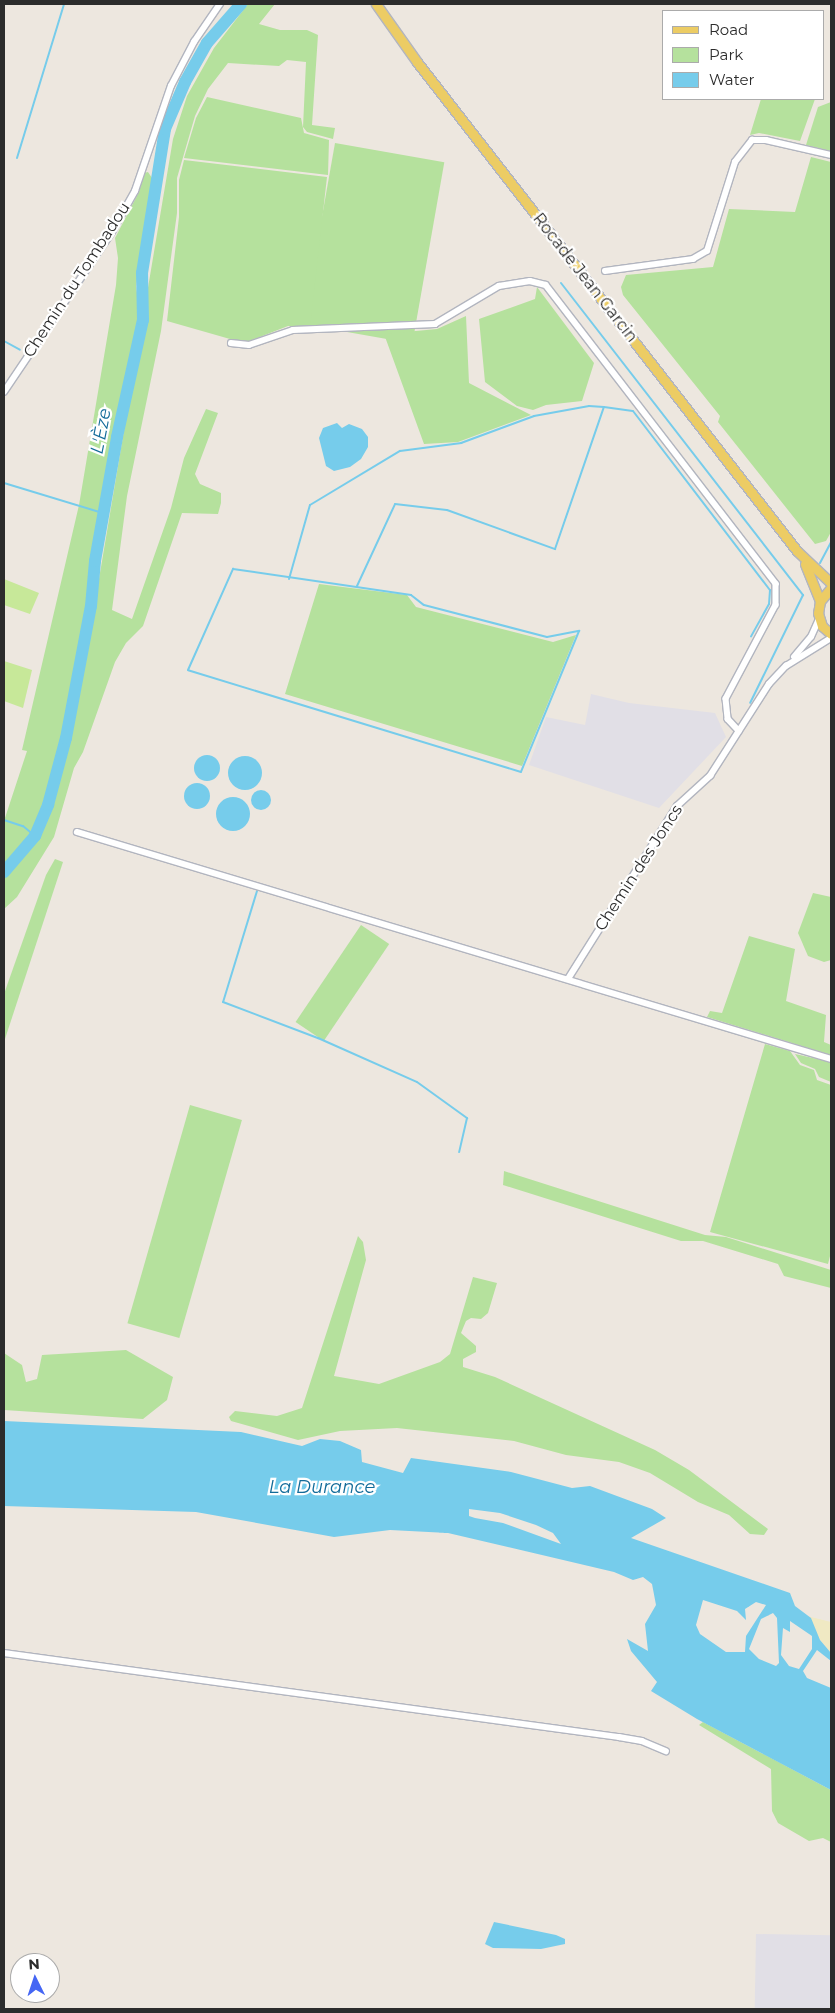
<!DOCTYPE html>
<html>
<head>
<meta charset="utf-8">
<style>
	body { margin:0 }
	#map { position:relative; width:835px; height:2013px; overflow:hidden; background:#ede7df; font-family:Montserrat,sans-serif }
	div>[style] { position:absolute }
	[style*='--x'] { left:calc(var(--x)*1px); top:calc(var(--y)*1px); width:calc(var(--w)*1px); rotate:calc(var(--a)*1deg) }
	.industrial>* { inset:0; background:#e1dfe6; transform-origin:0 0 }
	.green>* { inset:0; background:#b5e19d; transform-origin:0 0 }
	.sand>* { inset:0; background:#f0e9c3 }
	.pitch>* { inset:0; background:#c7e899 }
	.water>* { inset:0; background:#76cceb }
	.round { border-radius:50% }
	.stream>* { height:2px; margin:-1px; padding:0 1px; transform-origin:1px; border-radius:1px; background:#76cceb }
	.river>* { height:12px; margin:-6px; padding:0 6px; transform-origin:6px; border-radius:6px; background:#76cceb }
	.roads { filter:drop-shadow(1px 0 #b2b5bf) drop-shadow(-1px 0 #b2b5bf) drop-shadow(0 1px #b2b5bf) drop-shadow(0 -1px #b2b5bf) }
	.minor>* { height:5.5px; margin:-2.75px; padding:0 2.75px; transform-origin:2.75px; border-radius:2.75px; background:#fff }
	.primary>* { height:9px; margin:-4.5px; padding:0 4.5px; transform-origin:4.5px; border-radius:4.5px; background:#eccc64 }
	span { translate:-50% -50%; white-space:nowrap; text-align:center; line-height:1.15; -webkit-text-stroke:4.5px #fff; paint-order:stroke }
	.street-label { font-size:16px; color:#2c2c2c }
	.water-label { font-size:18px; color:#126b99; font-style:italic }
	.frame { position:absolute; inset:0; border:5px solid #2c2c2c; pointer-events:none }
	.legend { position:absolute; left:662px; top:10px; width:162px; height:90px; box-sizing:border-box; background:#fff; border:1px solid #ababab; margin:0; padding:6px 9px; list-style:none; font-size:15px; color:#2c2c2c }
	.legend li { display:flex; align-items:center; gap:10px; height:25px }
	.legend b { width:25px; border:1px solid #ababab }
	.north { position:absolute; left:10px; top:1953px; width:50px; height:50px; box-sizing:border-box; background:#fff; border:1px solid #ababab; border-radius:50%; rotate:356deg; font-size:14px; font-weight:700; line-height:20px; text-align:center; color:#2c2c2c }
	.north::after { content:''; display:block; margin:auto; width:18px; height:22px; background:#4566f4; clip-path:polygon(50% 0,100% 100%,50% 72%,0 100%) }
</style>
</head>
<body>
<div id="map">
	<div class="industrial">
		<div style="clip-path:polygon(591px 694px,629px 703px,715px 713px,726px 737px,659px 808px,529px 765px,546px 717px,585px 725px)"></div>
		<div style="left:756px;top:1934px;width:75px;height:75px;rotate:1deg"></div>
	</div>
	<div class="green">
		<div style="clip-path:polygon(248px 4px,275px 4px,259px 24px,280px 30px,307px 30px,318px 35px,312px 125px,335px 128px,333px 139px,307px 132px,303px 127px,306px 62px,287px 60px,279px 66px,228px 63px,208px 89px,195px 116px,177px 178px,177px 213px,161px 331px,127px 496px,112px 610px,132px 619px,171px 508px,184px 458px,206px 409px,218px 413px,195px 474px,200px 484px,221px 493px,221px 503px,218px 514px,182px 513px,143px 626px,126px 643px,115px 662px,83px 752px,74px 768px,54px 837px,17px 897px,4px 909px,4px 877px,34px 841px,51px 806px,82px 680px,173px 139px,187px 96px,214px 48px)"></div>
		<div style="clip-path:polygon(207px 97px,301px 118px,304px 133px,329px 140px,328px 175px,184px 158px,196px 118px)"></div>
		<div style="clip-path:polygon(761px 99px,815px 99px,800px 141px,759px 133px,750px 135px)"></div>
		<div style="clip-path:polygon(831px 102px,831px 151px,806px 145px,818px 107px)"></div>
		<div style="left:335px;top:143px;width:111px;height:184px;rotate:10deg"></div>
		<div style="clip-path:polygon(811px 157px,831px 162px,831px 532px,826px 541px,815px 544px,718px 422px,720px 416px,623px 295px,621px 287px,626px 275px,713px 267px,729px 209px,795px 212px)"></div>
		<div style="clip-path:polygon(184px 160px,327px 177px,310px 327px,288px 326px,244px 343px,167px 321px,179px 217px,179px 180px)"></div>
		<div style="clip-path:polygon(148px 172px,152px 178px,150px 198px,136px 286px,141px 321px,112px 443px,64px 738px,32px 836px,4px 869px,4px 821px,27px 751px,22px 750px,79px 505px,116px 285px,118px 258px,115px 238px,139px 192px,144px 173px)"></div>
		<div style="clip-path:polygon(537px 287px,594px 363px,582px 401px,546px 405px,533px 410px,517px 406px,485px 382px,479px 319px,535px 299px)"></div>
		<div style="clip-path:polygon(466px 316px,469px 383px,531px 415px,458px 442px,424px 444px,384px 334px,437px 329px)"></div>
		<div style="clip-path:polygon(319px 584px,407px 595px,416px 607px,553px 642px,576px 635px,522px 766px,285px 694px)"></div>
		<div style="clip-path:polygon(55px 859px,63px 862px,4px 1042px,4px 994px,46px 875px)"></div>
		<div style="clip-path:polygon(813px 893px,831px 897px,831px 960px,824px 962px,808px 956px,798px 933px)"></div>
		<div style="left:361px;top:925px;width:34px;height:117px;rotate:34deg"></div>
		<div style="clip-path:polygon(749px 936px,795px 949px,786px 1001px,826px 1015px,824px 1042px,831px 1045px,831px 1055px,707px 1017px,710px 1011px,722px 1013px)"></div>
		<div style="clip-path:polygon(765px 1044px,790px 1051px,800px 1065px,814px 1070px,817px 1080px,831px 1085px,831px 1252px,828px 1264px,710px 1232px)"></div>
		<div style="clip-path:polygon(795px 1054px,831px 1062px,831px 1082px,819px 1077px,815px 1069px,801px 1063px)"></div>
		<div style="left:190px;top:1105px;width:54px;height:227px;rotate:16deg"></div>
		<div style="clip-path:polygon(504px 1171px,705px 1235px,726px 1237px,831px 1270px,831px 1288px,784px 1276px,778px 1264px,703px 1241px,681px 1241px,503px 1185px)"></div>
		<div style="clip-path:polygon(358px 1236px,363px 1242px,366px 1260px,334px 1376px,379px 1384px,440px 1362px,450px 1354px,473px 1277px,497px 1283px,488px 1313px,481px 1319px,471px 1318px,466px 1321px,461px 1333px,476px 1346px,476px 1352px,463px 1359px,463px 1367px,495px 1377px,655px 1450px,689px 1470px,768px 1529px,764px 1535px,750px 1534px,729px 1515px,698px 1502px,650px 1473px,619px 1462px,566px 1455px,514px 1441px,397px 1428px,340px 1431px,298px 1440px,231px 1421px,229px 1417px,235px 1411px,277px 1416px,302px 1408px)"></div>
		<div style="clip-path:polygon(126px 1350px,173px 1377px,167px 1400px,143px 1419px,4px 1410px,4px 1353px,22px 1365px,26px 1382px,37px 1379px,42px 1355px)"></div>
		<div style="clip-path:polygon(703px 1722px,831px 1790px,831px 1842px,823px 1838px,809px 1841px,778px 1823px,772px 1811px,771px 1769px,699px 1725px)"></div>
	</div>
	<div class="sand">
		<div style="clip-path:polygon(807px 1616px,831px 1622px,831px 1653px,820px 1640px)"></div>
	</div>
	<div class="pitch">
		<div style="clip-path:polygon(4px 579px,39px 593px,30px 614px,4px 605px)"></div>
		<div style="clip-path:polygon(4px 661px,32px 670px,23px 708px,4px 701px)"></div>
	</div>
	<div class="water">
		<div style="clip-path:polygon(337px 423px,342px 428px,349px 424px,362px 429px,368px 437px,368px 447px,361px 459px,350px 467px,334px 471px,326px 466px,319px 438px,323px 428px)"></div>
		<div class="round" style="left:194px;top:755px;width:26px;height:26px"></div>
		<div class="round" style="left:228px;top:756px;width:34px;height:34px"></div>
		<div class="round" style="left:184px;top:783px;width:26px;height:26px"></div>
		<div class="round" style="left:251px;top:790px;width:20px;height:20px"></div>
		<div class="round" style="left:216px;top:797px;width:34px;height:34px"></div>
		<div style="clip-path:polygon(evenodd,4px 1421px,241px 1432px,302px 1446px,320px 1439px,340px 1441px,361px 1450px,362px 1462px,403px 1473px,411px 1458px,511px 1472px,572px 1488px,590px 1486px,652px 1509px,666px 1518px,631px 1538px,790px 1593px,795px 1606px,811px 1618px,820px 1640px,831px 1653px,831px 1661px,817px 1650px,803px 1671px,807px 1678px,831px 1688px,831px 1790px,697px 1719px,651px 1691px,657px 1682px,631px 1651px,627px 1639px,648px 1651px,645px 1624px,656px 1605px,652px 1584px,643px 1577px,633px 1580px,614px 1572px,448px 1533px,390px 1530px,334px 1537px,196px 1512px,4px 1506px,4px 1421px,469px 1509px,500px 1513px,536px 1525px,553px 1533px,561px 1544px,503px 1523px,475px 1518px,469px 1516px,469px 1509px,4px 1421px,703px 1600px,737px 1611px,746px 1620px,745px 1609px,756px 1602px,766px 1605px,746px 1636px,745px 1652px,726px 1652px,700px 1634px,696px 1625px,703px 1600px,4px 1421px,773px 1613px,777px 1618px,779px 1663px,776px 1666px,759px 1659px,749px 1649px,761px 1619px,773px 1613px,4px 1421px,790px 1621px,812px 1636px,812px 1649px,799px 1669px,789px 1666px,781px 1655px,783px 1628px,790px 1632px,790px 1621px)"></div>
		<div style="clip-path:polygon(494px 1922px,556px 1935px,565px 1939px,565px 1944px,541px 1949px,493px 1948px,485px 1944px)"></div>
	</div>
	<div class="stream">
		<div style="--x:17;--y:158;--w:161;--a:-73"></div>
		<div style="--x:561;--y:283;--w:395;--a:52.2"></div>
		<div style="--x:803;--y:595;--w:120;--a:116.1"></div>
		<div style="--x:4;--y:341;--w:18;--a:29"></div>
		<div style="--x:4;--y:483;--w:103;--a:16.9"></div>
		<div style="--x:820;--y:563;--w:24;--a:-62"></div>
		<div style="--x:233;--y:569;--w:180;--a:8.3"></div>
		<div style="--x:411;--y:595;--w:16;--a:38"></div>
		<div style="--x:424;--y:605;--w:127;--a:14.6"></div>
		<div style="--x:547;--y:637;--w:33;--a:-11"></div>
		<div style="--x:579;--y:631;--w:152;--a:112.4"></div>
		<div style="--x:521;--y:772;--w:348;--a:-163"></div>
		<div style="--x:188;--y:670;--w:111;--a:-66"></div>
		<div style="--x:289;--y:579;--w:77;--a:-74.2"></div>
		<div style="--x:310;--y:505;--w:105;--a:-31"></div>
		<div style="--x:400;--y:451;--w:62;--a:-7.5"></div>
		<div style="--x:461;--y:443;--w:78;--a:-20.3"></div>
		<div style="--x:534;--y:416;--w:56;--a:-10.3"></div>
		<div style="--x:589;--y:406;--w:15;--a:4"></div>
		<div style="--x:357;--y:586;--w:90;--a:-65.1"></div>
		<div style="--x:395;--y:504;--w:52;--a:6.6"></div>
		<div style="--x:447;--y:510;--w:115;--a:19.9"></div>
		<div style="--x:555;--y:549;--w:150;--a:-71"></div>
		<div style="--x:604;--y:407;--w:29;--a:8"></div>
		<div style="--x:633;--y:411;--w:225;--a:52.6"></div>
		<div style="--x:770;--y:590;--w:14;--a:94"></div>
		<div style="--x:769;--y:604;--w:37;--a:119"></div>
		<div style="--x:4;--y:820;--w:20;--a:18"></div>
		<div style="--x:23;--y:826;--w:16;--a:40"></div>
		<div style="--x:257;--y:891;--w:116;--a:107"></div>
		<div style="--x:223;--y:1002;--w:102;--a:20.8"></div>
		<div style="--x:318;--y:1038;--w:108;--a:24"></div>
		<div style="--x:417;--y:1082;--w:62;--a:35.8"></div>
		<div style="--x:467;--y:1118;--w:35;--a:103"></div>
	</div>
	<div class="river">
		<div style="--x:4;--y:872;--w:48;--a:-49.3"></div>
		<div style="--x:35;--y:836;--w:34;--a:-67"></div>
		<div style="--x:48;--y:805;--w:69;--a:-75"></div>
		<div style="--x:66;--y:738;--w:134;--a:-79.3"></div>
		<div style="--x:91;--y:606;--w:45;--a:-84.9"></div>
		<div style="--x:95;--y:561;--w:126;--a:-79.9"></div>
		<div style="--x:117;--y:437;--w:120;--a:-77.5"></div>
		<div style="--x:143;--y:320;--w:47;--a:-91.2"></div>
		<div style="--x:142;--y:273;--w:146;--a:-80.9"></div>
		<div style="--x:165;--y:129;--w:51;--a:-66.9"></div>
		<div style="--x:185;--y:82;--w:45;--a:-60.6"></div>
		<div style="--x:207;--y:43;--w:52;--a:-48.9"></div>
	</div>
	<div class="roads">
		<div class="minor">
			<div style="--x:605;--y:271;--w:89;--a:-7.8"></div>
			<div style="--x:693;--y:259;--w:16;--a:-30"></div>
			<div style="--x:707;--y:251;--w:93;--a:-72.5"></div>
			<div style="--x:735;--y:162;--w:28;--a:-52"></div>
			<div style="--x:752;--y:140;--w:14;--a:0"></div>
			<div style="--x:766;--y:140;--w:67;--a:13"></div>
			<div style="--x:231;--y:343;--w:18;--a:6"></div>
			<div style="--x:249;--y:345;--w:46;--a:-18.8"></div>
			<div style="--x:293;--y:330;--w:142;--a:-2.4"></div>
			<div style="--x:435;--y:324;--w:74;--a:-30.7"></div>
			<div style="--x:499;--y:286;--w:31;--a:-9"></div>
			<div style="--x:530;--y:281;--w:16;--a:14"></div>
			<div style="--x:546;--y:285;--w:377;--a:52.4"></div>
			<div style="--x:776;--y:584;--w:21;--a:90"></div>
			<div style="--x:776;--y:605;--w:106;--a:118"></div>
			<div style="--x:726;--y:699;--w:20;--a:84"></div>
			<div style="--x:728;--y:719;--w:16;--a:47"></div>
			<div style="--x:4;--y:392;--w:193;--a:-56"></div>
			<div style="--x:112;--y:232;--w:47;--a:-60.7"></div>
			<div style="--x:135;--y:191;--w:111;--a:-71.1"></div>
			<div style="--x:171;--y:86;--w:50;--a:-62.4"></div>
			<div style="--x:194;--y:42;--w:46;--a:-55.6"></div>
			<div style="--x:794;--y:657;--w:26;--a:-50"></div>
			<div style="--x:811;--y:637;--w:20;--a:-66"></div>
			<div style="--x:77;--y:832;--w:787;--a:16.75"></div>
			<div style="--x:568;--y:979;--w:204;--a:-57.8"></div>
			<div style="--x:677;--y:806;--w:45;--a:-42.3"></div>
			<div style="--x:710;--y:776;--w:109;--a:-57.3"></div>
			<div style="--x:769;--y:684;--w:25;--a:-47"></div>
			<div style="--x:786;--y:666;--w:53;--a:-31.9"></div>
			<div style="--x:4;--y:1653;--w:621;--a:7.78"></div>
			<div style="--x:619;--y:1737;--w:23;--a:10"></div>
			<div style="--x:642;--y:1741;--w:26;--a:23"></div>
		</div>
		<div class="primary">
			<div style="--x:376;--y:4;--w:71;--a:54.7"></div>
			<div style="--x:417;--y:62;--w:619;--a:52.15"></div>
			<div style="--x:797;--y:551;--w:47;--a:43.3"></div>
			<div style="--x:805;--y:564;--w:40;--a:68"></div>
			<div style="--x:831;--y:588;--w:17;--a:130"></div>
			<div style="--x:820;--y:601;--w:12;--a:99"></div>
			<div style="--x:818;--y:613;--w:14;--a:73"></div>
			<div style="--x:822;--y:626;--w:12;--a:42"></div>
		</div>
	</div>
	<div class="street-label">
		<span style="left:585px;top:278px;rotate:52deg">Rocade Jean Garcin</span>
		<span style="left:77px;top:280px;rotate:-57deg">Chemin du Tombadou</span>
		<span style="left:639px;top:868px;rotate:-57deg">Chemin des Joncs</span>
	</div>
	<div class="water-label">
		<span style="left:101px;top:431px;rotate:-79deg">L'Èze</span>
		<span style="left:322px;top:1487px">La Durance</span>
	</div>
	<div class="frame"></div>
	<ul class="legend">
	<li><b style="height:6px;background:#eccc64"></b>Road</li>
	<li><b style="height:14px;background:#b5e19d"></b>Park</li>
	<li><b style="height:14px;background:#76cceb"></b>Water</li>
	</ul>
	<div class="north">N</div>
</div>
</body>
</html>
